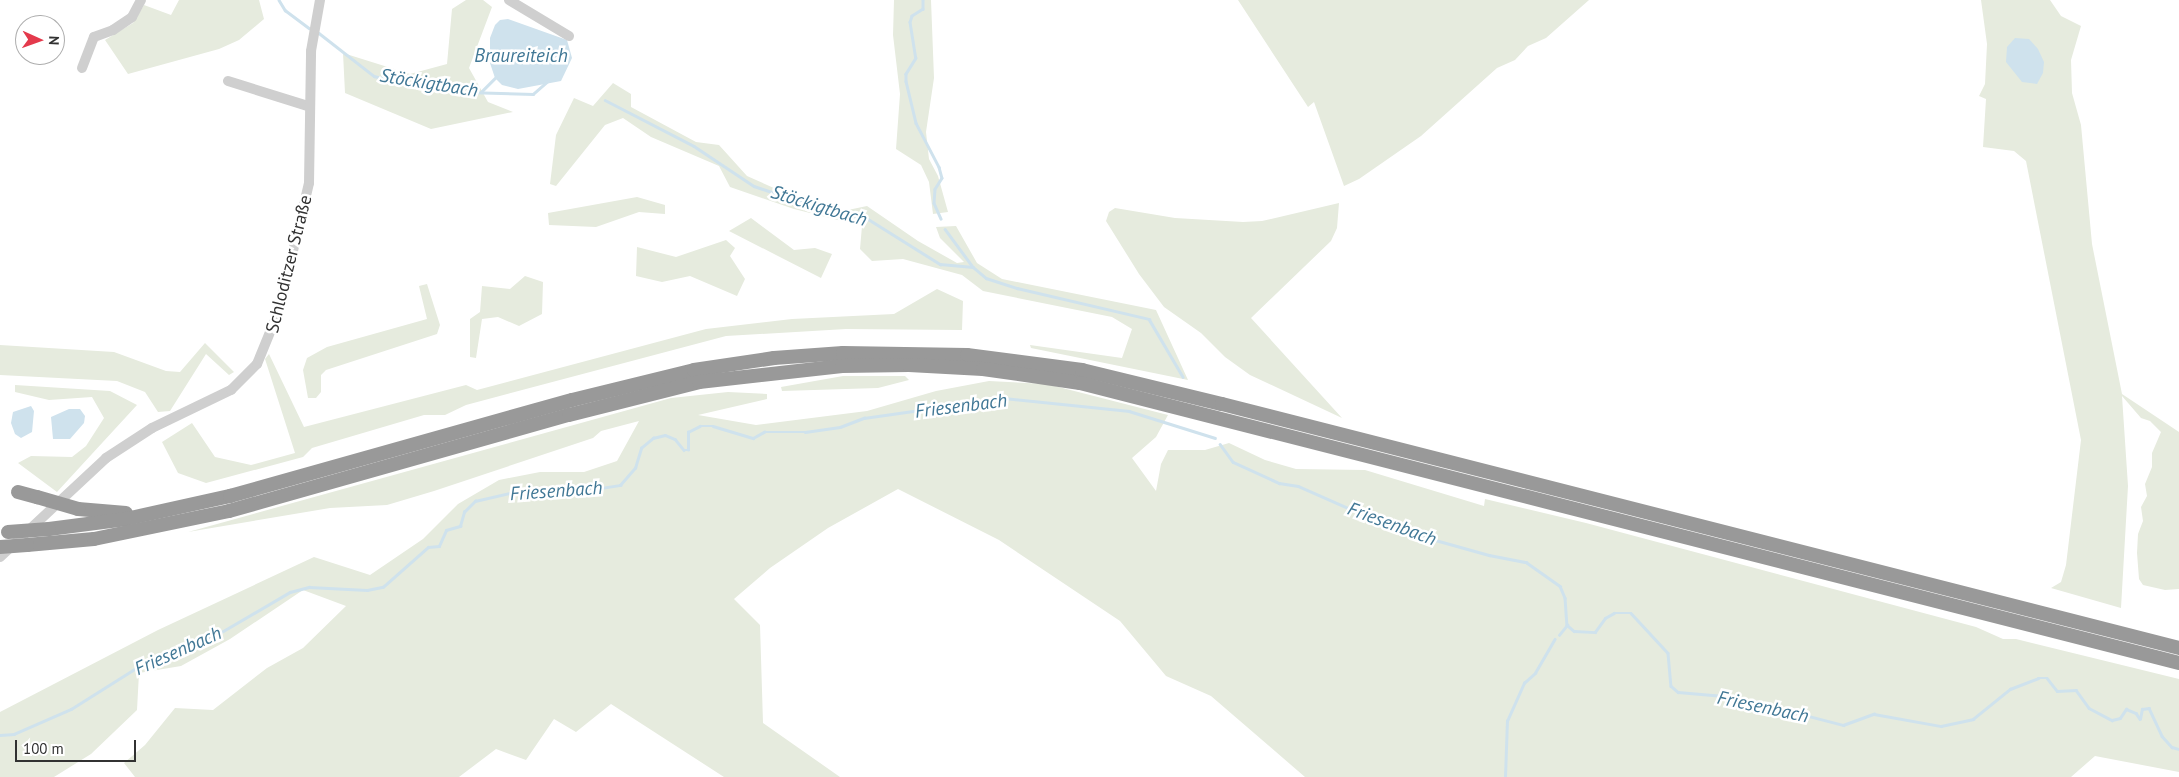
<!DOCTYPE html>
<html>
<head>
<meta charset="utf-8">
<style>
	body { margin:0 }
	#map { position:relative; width:2179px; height:777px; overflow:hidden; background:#fff; font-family:"PT Sans",sans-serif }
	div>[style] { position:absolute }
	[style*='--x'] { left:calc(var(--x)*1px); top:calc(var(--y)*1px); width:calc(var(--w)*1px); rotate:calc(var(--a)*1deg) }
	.green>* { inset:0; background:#e6ebde }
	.water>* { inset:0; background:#cfe2ed }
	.stream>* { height:2.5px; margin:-1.25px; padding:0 1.25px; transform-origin:1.25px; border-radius:1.25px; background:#cfe2ed }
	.minor>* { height:10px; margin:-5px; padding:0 5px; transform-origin:5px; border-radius:5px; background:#cfcfcf }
	.highway>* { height:14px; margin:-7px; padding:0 7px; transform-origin:7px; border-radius:7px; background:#999 }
	.highway-bridge>* { height:14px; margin:-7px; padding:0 7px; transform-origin:7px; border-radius:7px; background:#999 }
	span { translate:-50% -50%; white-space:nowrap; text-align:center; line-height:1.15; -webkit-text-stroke:5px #fff; paint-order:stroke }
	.street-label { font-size:18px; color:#323232 }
	.water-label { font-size:19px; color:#407795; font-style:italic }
	.north { position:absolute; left:15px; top:15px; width:50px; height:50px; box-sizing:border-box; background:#fff; border:1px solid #adadad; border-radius:50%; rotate:92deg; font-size:14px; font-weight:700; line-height:20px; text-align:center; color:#323232 }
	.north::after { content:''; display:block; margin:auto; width:18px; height:22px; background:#e43a4c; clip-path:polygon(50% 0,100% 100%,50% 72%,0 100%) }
	.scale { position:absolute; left:15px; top:740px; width:121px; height:22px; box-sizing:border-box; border:2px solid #323232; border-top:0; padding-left:6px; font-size:15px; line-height:18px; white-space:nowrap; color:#323232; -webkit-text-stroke:4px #fff; paint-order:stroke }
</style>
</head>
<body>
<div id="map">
	<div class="green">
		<div style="clip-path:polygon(179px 0,259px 0,264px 19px,239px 40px,219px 49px,128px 74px,105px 40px,133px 23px,144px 5px,171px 15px)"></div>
		<div style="clip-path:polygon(466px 0,483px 0,492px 7px,469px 68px,488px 102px,513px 112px,431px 129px,345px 93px,343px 53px,410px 74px,447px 64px,452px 9px)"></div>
		<div style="clip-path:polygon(894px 0,931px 0,934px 78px,926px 132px,929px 159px,938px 176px,948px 212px,933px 214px,929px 182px,921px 165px,896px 149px,900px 94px,893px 35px)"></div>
		<div style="clip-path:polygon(1238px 0,1589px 0,1546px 38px,1528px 46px,1515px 60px,1497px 68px,1421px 136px,1359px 179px,1344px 186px,1314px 102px,1308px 107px)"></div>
		<div style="clip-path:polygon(1981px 0,2050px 0,2061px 16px,2081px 26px,2071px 60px,2072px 93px,2081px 125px,2092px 244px,2122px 394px,2179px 432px,2179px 589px,2165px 590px,2143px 585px,2139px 579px,2137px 553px,2138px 534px,2143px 521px,2141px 507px,2147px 496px,2145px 484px,2152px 467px,2152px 453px,2161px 432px,2150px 421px,2141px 418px,2122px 396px,2128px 486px,2121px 608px,2051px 588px,2061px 582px,2066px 565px,2081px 440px,2026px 161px,2014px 151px,1983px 147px,1986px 99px,1979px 96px,1985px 84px,1987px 44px)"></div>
		<div style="clip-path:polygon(613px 83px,631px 94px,631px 107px,696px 142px,719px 145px,747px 176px,812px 205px,843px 211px,867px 206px,918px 241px,957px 263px,964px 262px,940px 238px,936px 227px,956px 226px,977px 263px,1002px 279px,1156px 310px,1188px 380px,1031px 348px,1030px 345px,1122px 358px,1132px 329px,1112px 317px,983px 291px,962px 275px,903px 259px,872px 261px,860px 249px,862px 226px,794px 209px,730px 187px,719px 166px,651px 137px,623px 118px,605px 125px,556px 186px,550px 184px,556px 135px,574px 98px,593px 106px)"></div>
		<div style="clip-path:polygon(637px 197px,665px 205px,665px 214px,639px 212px,596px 227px,549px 225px,548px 213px)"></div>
		<div style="clip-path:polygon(1339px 203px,1337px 228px,1331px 241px,1251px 318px,1342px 418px,1250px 375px,1225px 357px,1201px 333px,1164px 307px,1139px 274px,1106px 221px,1109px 212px,1115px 208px,1175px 218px,1243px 222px,1262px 221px)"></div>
		<div style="clip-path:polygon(751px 218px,794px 250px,815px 248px,832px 254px,821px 278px,729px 231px)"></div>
		<div style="clip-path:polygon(726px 240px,735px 248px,730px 256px,745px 279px,737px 296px,690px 276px,662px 282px,636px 276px,637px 247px,676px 257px)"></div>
		<div style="clip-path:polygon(525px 276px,543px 282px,542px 314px,519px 326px,498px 317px,482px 319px,476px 358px,470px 357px,470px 319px,480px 312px,482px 286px,510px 289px)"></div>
		<div style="clip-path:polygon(427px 284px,440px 325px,437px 334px,326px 370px,321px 375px,321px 392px,316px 398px,308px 398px,303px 370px,307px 358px,327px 347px,427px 319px,419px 286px)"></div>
		<div style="clip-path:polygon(937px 289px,963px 301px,962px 330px,846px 329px,726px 336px,466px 405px,445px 415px,424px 415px,312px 448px,303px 457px,206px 483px,178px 473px,162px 442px,192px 423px,215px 457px,251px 465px,295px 453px,265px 359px,269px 354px,304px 427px,466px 385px,477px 390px,706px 329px,792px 319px,894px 314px)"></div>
		<div style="clip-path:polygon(205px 343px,234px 372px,229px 375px,206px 354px,170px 411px,158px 412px,145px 392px,117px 381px,0 375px,0 345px,114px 352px,166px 371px,180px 372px)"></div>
		<div style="clip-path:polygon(843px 376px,905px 376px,909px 380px,878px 388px,782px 391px,781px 387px)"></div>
		<div style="clip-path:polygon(989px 381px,1047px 384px,1168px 415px,1156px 437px,1132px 458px,1156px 491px,1161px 464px,1168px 450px,1205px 450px,1229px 443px,1265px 460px,1296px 469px,1365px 470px,1484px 506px,1485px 499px,1586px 523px,1976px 627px,2003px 639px,2016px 639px,2179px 679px,2179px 772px,2095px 756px,2071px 777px,1305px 777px,1211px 696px,1166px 676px,1120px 621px,999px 540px,898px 489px,828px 528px,770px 568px,734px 599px,760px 625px,763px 723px,840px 777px,724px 777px,611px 704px,576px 732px,554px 719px,526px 760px,496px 749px,459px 777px,135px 777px,124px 763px,145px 745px,175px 708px,213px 710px,267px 668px,303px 648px,346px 606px,303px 590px,230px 639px,181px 666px,139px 673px,137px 710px,91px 754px,54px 777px,0 777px,0 712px,158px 630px,314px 557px,370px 575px,423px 539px,458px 504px,499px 480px,540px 472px,584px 472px,617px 461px,639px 421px,601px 431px,593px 438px,434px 491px,387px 505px,330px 508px,188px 532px,671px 398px,728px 392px,767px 394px,767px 399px,698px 415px,756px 425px,867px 411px,936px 391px)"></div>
		<div style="clip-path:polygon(15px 385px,110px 391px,137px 405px,57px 492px,18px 463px,31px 456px,72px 457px,86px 446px,104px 418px,92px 397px,49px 400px,15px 392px)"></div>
	</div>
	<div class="water">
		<div style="clip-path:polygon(508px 19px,567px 40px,572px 58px,561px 81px,518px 89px,502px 85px,495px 78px,490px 63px,490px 38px,495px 25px,500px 20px)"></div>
		<div style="clip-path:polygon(2015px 38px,2029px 39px,2038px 49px,2044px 62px,2043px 73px,2037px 84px,2022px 82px,2006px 62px,2007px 47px)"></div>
		<div style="clip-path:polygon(31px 406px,34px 411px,32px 432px,21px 438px,15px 434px,11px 423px,13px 412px)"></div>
		<div style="clip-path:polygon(69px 409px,80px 409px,85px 416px,84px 423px,70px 439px,53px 439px,51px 417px)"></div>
	</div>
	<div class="stream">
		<div style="--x:279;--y:0;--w:12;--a:59"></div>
		<div style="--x:285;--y:10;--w:30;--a:37"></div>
		<div style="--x:923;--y:0;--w:9;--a:90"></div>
		<div style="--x:923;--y:9;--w:13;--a:148"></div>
		<div style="--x:912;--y:16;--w:6;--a:108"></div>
		<div style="--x:910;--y:22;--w:36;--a:81"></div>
		<div style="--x:916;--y:58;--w:19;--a:122"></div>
		<div style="--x:906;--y:74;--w:7;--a:90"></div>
		<div style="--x:906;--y:81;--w:43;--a:76.6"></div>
		<div style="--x:916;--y:123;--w:50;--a:62.4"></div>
		<div style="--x:939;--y:167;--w:11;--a:75"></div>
		<div style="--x:942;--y:178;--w:13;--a:122"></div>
		<div style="--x:935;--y:189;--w:14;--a:94"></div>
		<div style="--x:934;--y:203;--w:17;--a:66"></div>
		<div style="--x:319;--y:33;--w:70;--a:38"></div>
		<div style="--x:374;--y:76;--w:29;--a:14"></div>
		<div style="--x:402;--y:83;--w:41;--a:2.8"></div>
		<div style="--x:443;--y:85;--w:23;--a:18"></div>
		<div style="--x:465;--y:92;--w:68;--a:1.7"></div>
		<div style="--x:533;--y:94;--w:20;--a:-41"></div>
		<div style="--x:481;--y:92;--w:20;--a:-45"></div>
		<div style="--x:605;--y:100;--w:100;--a:27.3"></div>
		<div style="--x:694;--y:146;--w:72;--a:33.7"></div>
		<div style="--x:754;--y:186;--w:88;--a:18.6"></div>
		<div style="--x:837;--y:214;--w:28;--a:6"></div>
		<div style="--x:865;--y:217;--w:89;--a:32.1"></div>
		<div style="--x:940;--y:264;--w:33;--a:5"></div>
		<div style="--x:973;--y:267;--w:17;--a:40"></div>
		<div style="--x:986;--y:278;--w:33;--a:18"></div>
		<div style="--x:1017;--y:288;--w:136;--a:13.2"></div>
		<div style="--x:1149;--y:319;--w:67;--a:59.6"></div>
		<div style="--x:945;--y:229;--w:47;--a:53.6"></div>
		<div style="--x:1220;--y:444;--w:22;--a:54"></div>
		<div style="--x:1233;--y:462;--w:51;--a:24.5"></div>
		<div style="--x:1279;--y:483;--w:19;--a:9"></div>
		<div style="--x:1298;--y:486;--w:107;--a:23.7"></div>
		<div style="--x:1396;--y:529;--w:97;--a:15.6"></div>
		<div style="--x:1489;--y:555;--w:38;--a:11"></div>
		<div style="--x:1526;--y:562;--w:42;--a:35.2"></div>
		<div style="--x:1560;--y:586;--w:13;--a:67"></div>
		<div style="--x:1565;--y:598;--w:27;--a:86"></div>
		<div style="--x:1567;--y:625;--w:9;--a:41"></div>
		<div style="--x:1574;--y:631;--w:21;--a:3"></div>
		<div style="--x:1595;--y:632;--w:17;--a:-54"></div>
		<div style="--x:1605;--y:618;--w:10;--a:-29"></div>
		<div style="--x:1614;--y:613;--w:17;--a:0"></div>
		<div style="--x:1631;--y:613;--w:54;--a:47.2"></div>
		<div style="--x:1668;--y:653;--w:33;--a:85"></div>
		<div style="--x:1671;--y:686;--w:9;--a:41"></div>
		<div style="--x:1678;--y:692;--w:57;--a:5"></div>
		<div style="--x:1735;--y:697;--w:112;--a:14.5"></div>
		<div style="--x:1843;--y:725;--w:33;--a:-20"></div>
		<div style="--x:1874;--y:714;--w:68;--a:10.2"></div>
		<div style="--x:1941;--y:726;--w:33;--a:-12"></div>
		<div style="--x:1973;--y:719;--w:48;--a:-39"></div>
		<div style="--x:2010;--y:689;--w:30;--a:-21"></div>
		<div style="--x:2038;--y:678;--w:9;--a:0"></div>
		<div style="--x:2047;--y:678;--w:16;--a:52"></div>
		<div style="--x:2057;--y:691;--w:19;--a:-3"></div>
		<div style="--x:2076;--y:690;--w:22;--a:54"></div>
		<div style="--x:2089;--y:708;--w:26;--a:28"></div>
		<div style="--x:2112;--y:720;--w:8;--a:-14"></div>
		<div style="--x:2120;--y:718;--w:11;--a:-56"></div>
		<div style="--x:2126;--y:709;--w:11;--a:22"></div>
		<div style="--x:2136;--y:713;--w:7;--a:56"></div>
		<div style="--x:2140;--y:719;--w:10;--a:-79"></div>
		<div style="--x:2142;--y:709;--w:7;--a:-8"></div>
		<div style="--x:2149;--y:708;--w:31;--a:65"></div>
		<div style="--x:2162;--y:736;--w:15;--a:48"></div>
		<div style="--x:2172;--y:747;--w:7;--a:16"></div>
		<div style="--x:1559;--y:635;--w:13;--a:-51"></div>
		<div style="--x:0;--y:735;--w:14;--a:-4"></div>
		<div style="--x:14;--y:734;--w:62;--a:-23.7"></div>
		<div style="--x:71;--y:709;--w:83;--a:-32.2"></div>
		<div style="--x:141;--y:665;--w:83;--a:-21.9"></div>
		<div style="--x:218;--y:634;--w:83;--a:-30.3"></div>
		<div style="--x:290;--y:592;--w:20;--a:-15"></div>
		<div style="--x:309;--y:587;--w:58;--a:3"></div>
		<div style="--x:367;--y:590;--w:16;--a:-11"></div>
		<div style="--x:383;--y:587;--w:60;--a:-41.6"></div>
		<div style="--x:428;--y:547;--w:11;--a:-5"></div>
		<div style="--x:439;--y:546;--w:17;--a:-66"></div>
		<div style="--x:446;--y:530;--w:15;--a:-16"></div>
		<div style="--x:460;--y:526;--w:15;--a:-74"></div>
		<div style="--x:464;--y:512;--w:16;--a:-45"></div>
		<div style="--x:475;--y:501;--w:49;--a:-12.9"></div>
		<div style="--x:523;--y:490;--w:52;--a:2.2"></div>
		<div style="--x:575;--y:492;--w:46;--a:-8.8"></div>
		<div style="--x:620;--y:485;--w:23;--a:-49"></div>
		<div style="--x:635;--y:468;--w:21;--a:-73"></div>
		<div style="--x:641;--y:448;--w:16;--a:-40"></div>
		<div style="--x:653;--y:438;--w:12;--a:-14"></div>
		<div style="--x:665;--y:435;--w:11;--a:22"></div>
		<div style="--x:675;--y:439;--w:14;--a:51"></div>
		<div style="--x:684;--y:450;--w:4;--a:0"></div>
		<div style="--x:688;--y:450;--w:18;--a:-90"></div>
		<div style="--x:688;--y:432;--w:13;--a:-27"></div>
		<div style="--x:700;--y:426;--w:13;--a:0"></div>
		<div style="--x:713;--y:426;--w:42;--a:16.7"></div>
		<div style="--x:753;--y:438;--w:13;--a:-29"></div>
		<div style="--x:764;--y:432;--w:41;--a:0"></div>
		<div style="--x:805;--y:432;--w:35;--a:-8"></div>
		<div style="--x:840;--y:427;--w:26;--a:-21"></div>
		<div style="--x:864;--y:418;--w:141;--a:-8.1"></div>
		<div style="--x:1004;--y:398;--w:126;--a:5.9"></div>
		<div style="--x:1129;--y:411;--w:90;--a:17.4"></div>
		<div style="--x:1505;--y:777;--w:56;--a:-88"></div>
		<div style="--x:1507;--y:721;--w:42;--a:-65.9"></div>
		<div style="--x:1524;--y:683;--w:15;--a:-42"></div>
		<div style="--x:1535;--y:673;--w:39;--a:-60"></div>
	</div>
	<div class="minor">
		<div style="--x:509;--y:0;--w:70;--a:31"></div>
		<div style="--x:82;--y:68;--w:33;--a:-69"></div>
		<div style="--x:94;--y:37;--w:20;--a:-20"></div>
		<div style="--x:113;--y:30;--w:23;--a:-34"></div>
		<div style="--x:132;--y:17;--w:19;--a:-62"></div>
		<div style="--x:228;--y:81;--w:84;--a:17.4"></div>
		<div style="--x:0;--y:557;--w:145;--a:-43"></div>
		<div style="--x:106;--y:458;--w:55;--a:-33.1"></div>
		<div style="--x:152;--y:428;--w:88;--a:-25.7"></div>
		<div style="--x:231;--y:390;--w:37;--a:-45"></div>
		<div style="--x:257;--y:364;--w:58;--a:-67.8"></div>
		<div style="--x:279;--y:310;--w:130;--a:-76.7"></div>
		<div style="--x:309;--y:183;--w:132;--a:-89.1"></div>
		<div style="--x:311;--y:51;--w:52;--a:-80"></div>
	</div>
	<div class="highway">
		<div style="--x:18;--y:492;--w:20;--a:15"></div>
		<div style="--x:78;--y:509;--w:48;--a:4.8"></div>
		<div style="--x:49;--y:529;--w:78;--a:-7.4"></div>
		<div style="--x:126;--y:519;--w:107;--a:-12.5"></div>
		<div style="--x:230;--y:496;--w:355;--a:-15.7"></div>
		<div style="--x:572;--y:400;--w:126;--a:-13.8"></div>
		<div style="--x:694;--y:370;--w:81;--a:-8.5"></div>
		<div style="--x:774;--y:358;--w:69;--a:-4.1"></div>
		<div style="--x:843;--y:353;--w:124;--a:0.9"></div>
		<div style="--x:967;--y:355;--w:116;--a:7.4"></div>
		<div style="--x:1082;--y:370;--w:144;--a:13.7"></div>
		<div style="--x:1222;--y:404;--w:988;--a:14.3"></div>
		<div style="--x:27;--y:545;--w:67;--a:-5.1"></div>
		<div style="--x:94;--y:539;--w:138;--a:-11.7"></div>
		<div style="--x:229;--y:511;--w:353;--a:-15.8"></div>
		<div style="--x:569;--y:415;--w:134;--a:-14.2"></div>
		<div style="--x:699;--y:382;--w:144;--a:-6.4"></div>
		<div style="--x:842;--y:366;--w:67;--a:-0.9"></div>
		<div style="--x:909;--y:365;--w:74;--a:3.1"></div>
		<div style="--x:983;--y:369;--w:98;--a:8.2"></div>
		<div style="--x:1080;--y:383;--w:1134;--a:14.29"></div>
	</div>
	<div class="highway-bridge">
		<div style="--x:37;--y:497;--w:43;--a:16.3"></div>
		<div style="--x:8;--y:532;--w:41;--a:-4.2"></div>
		<div style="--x:0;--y:547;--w:27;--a:-4"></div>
	</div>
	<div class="street-label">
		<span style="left:289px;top:264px;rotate:-76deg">Schloditzer Straße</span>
	</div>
	<div class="water-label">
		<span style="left:521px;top:56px">Braureiteich</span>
		<span style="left:429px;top:83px;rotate:9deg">Stöckigtbach</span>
		<span style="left:819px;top:206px;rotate:17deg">Stöckigtbach</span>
		<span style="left:961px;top:406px;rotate:-7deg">Friesenbach</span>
		<span style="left:556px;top:491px;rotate:-4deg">Friesenbach</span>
		<span style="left:1392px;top:524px;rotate:20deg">Friesenbach</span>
		<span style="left:178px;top:651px;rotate:-24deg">Friesenbach</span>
		<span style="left:1763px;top:707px;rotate:12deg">Friesenbach</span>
	</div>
	<div class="north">N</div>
	<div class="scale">100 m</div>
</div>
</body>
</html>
